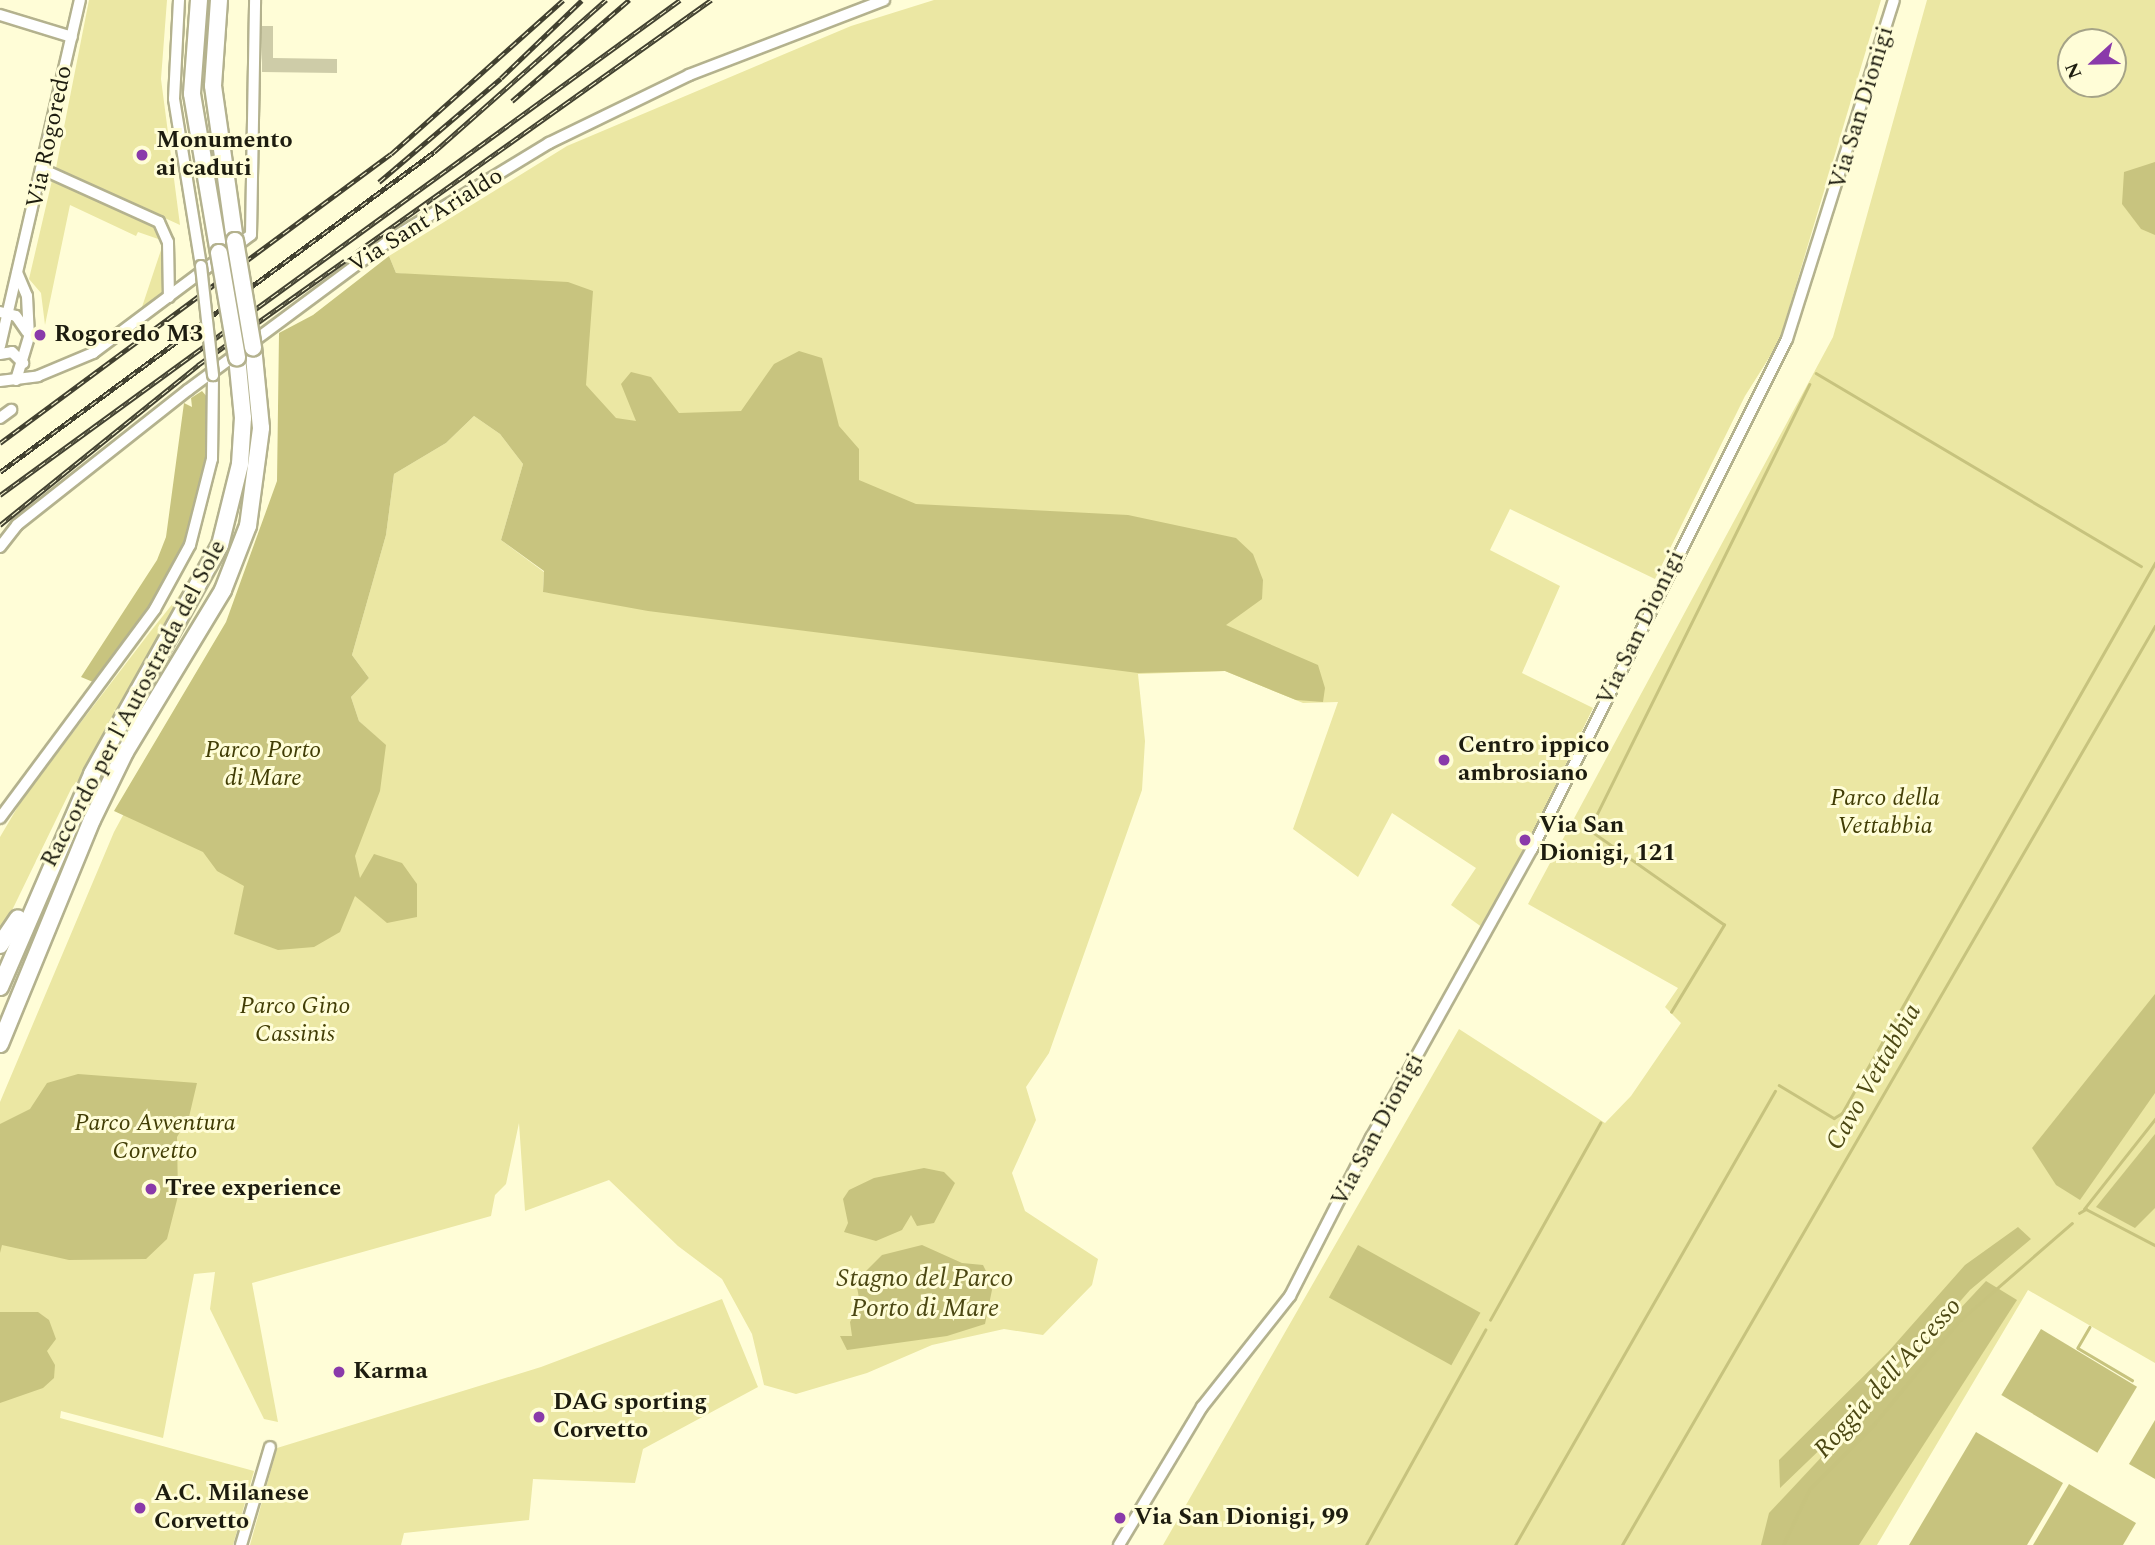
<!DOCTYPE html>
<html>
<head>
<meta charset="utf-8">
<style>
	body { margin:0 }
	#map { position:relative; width:2155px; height:1545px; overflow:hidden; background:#fffdd7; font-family:Spectral,serif }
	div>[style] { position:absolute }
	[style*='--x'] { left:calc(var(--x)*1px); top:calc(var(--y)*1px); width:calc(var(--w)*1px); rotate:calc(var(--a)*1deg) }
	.green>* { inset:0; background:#ebe7a3 }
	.forest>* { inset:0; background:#c8c47f; transform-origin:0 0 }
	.water>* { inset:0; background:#c7c37e; transform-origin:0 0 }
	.stream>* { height:2.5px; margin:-1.25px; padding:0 1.25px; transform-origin:1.25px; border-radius:1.25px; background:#c7c37e }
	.building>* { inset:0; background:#cecca8 }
	.roads { filter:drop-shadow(2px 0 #b4b28e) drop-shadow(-2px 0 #b4b28e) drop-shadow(0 2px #b4b28e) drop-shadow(0 -2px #b4b28e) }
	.minor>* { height:10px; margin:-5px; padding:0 5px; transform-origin:5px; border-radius:5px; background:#fff }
	.highway>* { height:16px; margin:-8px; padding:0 8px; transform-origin:8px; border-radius:8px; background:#fff }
	.rail>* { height:5px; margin-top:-2.5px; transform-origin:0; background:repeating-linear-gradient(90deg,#fffdd7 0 8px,#424130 0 16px); box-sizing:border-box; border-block:2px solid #424130 }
	.bridges { filter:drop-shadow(2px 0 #b4b28e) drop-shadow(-2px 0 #b4b28e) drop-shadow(0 2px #b4b28e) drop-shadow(0 -2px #b4b28e) }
	.minor-bridge>* { height:10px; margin:-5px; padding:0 5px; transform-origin:5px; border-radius:5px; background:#fff }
	.highway-bridge>* { height:16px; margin:-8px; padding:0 8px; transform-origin:8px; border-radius:8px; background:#fff }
	.dots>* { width:19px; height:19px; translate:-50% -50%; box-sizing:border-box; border:4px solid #fffdd7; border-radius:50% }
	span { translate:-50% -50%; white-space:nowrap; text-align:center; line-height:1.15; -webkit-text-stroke:6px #fffdd7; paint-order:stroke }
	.street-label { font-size:24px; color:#1d1c0f }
	.poi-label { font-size:24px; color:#1d1c0f; font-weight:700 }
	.left { translate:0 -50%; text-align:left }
	.park-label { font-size:24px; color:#413d05; font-style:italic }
	.water-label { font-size:26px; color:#4c4813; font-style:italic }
	.north { position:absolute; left:2057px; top:28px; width:70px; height:70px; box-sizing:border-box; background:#fffdd7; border:2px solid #a5a387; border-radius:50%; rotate:248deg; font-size:19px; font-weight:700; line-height:28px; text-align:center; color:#1d1c0f }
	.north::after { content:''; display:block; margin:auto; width:24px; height:32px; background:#8a3aaa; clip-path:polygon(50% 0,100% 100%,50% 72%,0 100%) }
</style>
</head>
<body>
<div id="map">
	<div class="green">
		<div style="clip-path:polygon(89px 0,167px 0,161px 79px,180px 225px,56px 168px)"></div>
		<div style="clip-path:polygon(934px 0,1881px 0,1779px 342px,1745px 396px,1655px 579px,1510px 509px,1490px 550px,1560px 586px,1522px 673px,1593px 708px,1486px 930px,1451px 905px,1476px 868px,1392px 813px,1358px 877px,1293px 829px,1338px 702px,1303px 703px,1225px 671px,1138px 674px,1145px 741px,1142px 790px,1049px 1053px,1026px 1087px,1036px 1120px,1012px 1173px,1025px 1211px,1098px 1259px,1092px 1285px,1043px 1335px,1004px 1329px,932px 1345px,867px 1373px,796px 1394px,764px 1385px,752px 1334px,722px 1279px,678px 1246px,609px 1180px,525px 1211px,519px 1123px,506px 1184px,495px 1195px,491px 1216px,252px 1283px,278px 1422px,264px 1419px,210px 1309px,215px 1272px,194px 1274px,163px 1438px,61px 1411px,60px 1418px,254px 1471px,233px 1545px,0 1545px,0 1102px,114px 832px,159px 749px,385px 745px,359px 721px,351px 697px,369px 678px,352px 655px,386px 535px,394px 474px,446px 443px,474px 416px,500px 434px,523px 464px,501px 540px,544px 572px,543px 592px,573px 595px,460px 280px,396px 273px,389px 256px,567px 146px,851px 26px)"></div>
		<div style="clip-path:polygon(evenodd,1927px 0,2155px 0,2155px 1363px,2028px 1290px,1877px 1545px,1163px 1545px,1459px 1029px,1605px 1123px,1631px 1096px,1681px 1023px,1665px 1007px,1678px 988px,1528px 904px,1833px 337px,1927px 0,2071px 42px,2113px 42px,2113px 84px,2071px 84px,2071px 42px)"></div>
		<div style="clip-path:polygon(53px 176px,150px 219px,164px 234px,166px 294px,89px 351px,142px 307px,164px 241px,138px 232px,136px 236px,70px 205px,45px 325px,41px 293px,29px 279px)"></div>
		<div style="clip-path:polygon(193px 588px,87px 771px,72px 787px,0 935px,0 837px,23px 798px,150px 632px,182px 592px)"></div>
		<div style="clip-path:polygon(722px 1299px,758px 1387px,643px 1449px,635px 1483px,533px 1479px,529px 1520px,404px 1533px,401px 1545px,250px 1545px,277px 1448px,541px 1367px)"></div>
	</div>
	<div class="forest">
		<div style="clip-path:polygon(2155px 162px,2155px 235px,2141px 229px,2122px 204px,2124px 172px)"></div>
		<div style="clip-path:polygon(389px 256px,396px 273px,568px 282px,593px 291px,586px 385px,616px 418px,636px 421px,621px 384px,631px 372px,651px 377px,679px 413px,741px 411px,774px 364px,799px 351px,822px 358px,839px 426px,859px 449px,859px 480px,916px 504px,1128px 515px,1236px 538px,1253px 554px,1263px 580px,1262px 599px,1226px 625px,1318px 665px,1325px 688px,1323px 702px,1296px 700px,1225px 671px,1138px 673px,648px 611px,543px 592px,544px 571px,501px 540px,523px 464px,500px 434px,474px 416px,446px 443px,394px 474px,386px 535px,352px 655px,369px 678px,351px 697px,359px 721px,386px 745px,380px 791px,355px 856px,360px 878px,374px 854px,402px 863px,417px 884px,417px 917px,387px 923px,355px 896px,340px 932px,314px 947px,278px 950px,234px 934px,244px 886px,217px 871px,203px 852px,114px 811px,226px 622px,277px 481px,279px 333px,313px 315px)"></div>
		<div style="clip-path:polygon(202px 391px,208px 398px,210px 435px,189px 533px,148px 609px,93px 682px,81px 677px,157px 560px,166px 537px,184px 403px,192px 407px,191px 398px)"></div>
		<div style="clip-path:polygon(2155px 994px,2155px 1093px,2080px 1200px,2056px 1185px,2032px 1148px)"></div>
		<div style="clip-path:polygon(78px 1074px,197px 1083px,189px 1117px,177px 1137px,178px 1196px,167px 1239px,146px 1259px,69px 1260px,2px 1245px,0 1253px,0 1124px,30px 1109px,47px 1083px)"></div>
		<div style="clip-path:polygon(2155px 1134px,2155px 1208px,2135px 1228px,2096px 1207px)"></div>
		<div style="clip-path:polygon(2018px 1227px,2031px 1239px,1970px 1290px,1886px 1386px,1780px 1488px,1779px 1460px,1888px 1352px,1965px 1265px)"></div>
		<div style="left:1358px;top:1245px;width:140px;height:60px;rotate:29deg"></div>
		<div style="clip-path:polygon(1986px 1281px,2017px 1300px,1859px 1545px,1761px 1545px,1769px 1513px)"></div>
		<div style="clip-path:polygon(0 1312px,38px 1312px,49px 1320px,56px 1339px,47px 1351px,55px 1365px,54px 1378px,43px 1388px,0 1403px)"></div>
	</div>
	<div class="water">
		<div style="clip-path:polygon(924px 1168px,944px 1172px,955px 1183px,934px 1223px,917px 1226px,911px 1215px,902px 1230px,876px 1241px,844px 1232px,848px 1223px,843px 1199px,849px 1190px,874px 1178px)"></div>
		<div style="clip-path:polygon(922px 1245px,962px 1263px,983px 1265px,993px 1285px,985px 1324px,947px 1336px,847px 1350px,840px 1336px,852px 1336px,850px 1322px,860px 1304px,857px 1287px,865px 1272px,882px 1255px)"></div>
		<div style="left:2041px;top:1329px;width:112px;height:77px;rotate:31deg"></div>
		<div style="clip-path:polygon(2155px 1420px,2155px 1479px,2129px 1464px)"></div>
		<div style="clip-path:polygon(1976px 1432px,2063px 1483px,2050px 1506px,2027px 1545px,1909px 1545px)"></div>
		<div style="clip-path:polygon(2069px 1484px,2136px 1523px,2123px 1545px,2033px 1545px)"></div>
	</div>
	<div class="stream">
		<div style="--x:1816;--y:373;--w:378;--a:30.7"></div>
		<div style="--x:1671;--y:1012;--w:102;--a:-58.7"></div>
		<div style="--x:1724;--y:925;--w:165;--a:-144.9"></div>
		<div style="--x:1589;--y:830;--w:497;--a:-63.7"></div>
		<div style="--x:1779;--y:1085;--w:64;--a:31"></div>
		<div style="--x:1834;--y:1118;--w:9;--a:-32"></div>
		<div style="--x:1842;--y:1113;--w:633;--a:-60.36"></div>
		<div style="--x:2084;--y:1209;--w:115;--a:-51.7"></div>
		<div style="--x:2079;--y:1213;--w:8;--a:-30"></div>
		<div style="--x:2086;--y:1209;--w:78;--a:27.6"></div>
		<div style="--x:1490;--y:1320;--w:226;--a:-60.8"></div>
		<div style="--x:2090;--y:1327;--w:24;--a:120"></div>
		<div style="--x:2078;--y:1348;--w:63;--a:30.7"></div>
		<div style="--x:1366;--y:1545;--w:246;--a:-61"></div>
		<div style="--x:1515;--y:1545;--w:523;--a:-60.2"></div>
		<div style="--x:1622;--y:1545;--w:1062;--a:-59.89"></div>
		<div style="--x:1783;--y:1545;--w:61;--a:-64.7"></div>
		<div style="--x:1809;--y:1490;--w:94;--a:-45.4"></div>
		<div style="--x:1875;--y:1423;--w:129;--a:-50.6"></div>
		<div style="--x:1957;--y:1323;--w:152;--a:-41"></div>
	</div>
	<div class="building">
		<div style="clip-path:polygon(262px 26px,273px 26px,273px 58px,337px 59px,337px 73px,262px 72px)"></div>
	</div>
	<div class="roads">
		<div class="minor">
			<div style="--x:179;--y:0;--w:99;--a:92.9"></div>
			<div style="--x:174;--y:99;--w:169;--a:80.8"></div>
			<div style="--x:0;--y:15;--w:75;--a:17"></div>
			<div style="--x:44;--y:170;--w:126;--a:24.3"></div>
			<div style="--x:159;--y:222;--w:22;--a:66"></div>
			<div style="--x:168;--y:242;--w:55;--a:89"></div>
			<div style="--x:0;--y:312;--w:16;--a:14"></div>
			<div style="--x:16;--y:316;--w:19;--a:55"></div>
			<div style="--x:0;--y:346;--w:355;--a:-77"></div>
			<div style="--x:0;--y:354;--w:12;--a:-9"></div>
			<div style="--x:12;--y:352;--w:16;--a:45"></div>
			<div style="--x:16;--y:380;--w:45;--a:-73.2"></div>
			<div style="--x:29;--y:337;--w:41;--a:-92.8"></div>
			<div style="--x:27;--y:296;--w:25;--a:-113"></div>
			<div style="--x:0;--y:381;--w:38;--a:-7"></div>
			<div style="--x:38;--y:376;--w:60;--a:-22.7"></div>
			<div style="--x:93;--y:353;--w:197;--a:-36.8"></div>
			<div style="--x:251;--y:235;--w:235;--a:-89"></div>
			<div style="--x:0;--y:418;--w:14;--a:-36"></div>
			<div style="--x:0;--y:547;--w:28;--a:-52"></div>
			<div style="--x:17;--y:525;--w:218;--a:-38.3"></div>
			<div style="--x:188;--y:390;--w:255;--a:-36.6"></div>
			<div style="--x:393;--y:238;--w:183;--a:-31.3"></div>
			<div style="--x:549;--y:143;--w:156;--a:-25.9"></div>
			<div style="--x:689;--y:75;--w:209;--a:-21"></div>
			<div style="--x:0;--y:818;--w:260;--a:-53.4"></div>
			<div style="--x:155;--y:609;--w:73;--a:-61.3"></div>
			<div style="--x:190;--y:545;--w:89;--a:-75.7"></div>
			<div style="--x:212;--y:459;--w:84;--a:-89.3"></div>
			<div style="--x:241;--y:1545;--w:102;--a:-73.5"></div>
			<div style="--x:1119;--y:1545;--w:161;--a:-59"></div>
			<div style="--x:1202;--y:1407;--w:142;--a:-51.6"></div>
			<div style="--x:1290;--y:1296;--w:178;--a:-62.9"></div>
			<div style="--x:1371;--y:1138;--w:331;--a:-60.9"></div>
			<div style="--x:1532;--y:849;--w:570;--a:-63.43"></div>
			<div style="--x:1787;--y:339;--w:355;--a:-72.5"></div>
		</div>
		<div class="highway">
			<div style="--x:199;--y:0;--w:94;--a:94.3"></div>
			<div style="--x:192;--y:94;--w:161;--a:80.4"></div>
			<div style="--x:219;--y:0;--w:86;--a:94"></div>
			<div style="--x:213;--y:86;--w:157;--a:81.9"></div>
			<div style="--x:0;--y:945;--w:32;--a:-56"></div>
			<div style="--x:0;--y:987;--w:232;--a:-66.6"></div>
			<div style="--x:92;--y:774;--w:262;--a:-60.8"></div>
			<div style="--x:220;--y:545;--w:83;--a:-76.1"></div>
			<div style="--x:240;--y:464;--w:46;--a:-86.3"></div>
			<div style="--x:243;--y:418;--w:61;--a:-95.6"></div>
			<div style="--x:0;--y:1044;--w:242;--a:-67.7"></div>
			<div style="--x:92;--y:820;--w:76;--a:-64.1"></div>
			<div style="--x:125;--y:752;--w:189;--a:-58.8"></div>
			<div style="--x:223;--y:590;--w:69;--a:-68.7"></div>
			<div style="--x:248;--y:526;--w:99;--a:-82.4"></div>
			<div style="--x:261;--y:428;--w:81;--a:-95.6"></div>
		</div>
	</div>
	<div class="rail">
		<div style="--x:512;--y:101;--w:155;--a:-40.8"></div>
		<div style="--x:379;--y:182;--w:160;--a:-40.4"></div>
		<div style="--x:501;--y:78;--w:112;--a:-43.9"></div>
		<div style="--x:0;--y:443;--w:486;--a:-36.5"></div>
		<div style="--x:391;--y:154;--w:231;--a:-41.8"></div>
		<div style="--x:0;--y:472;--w:539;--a:-36.4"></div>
		<div style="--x:434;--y:152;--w:230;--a:-41.5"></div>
		<div style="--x:0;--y:495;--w:841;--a:-36.05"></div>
		<div style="--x:0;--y:525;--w:255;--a:-38.9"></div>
		<div style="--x:198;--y:365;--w:630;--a:-35.43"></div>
	</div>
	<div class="bridges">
		<div class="minor-bridge">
			<div style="--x:201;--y:266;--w:110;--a:83.7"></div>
		</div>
		<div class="highway-bridge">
			<div style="--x:235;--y:241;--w:108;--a:80.4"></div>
			<div style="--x:219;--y:253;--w:106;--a:80.2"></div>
		</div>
	</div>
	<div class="dots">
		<div style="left:142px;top:155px;background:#8a3aaa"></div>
		<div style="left:40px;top:335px;background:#8a3aaa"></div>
		<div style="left:1444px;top:760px;background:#8a3aaa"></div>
		<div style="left:1525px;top:840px;background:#8a3aaa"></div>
		<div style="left:151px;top:1189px;background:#8a3aaa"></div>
		<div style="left:339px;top:1372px;background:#8a3aaa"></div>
		<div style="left:539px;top:1417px;background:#8a3aaa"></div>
		<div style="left:140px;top:1508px;background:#8a3aaa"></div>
		<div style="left:1120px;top:1518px;background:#8a3aaa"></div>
	</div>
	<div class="street-label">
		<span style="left:1862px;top:108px;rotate:-73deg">Via San Dionigi</span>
		<span style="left:50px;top:137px;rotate:-78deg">Via Rogoredo</span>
		<span style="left:426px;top:221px;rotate:-32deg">Via Sant'Arialdo</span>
		<span style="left:1641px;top:628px;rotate:-64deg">Via San Dionigi</span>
		<span style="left:134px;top:704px;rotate:-62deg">Raccordo per l'Autostrada del Sole</span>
		<span style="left:1378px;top:1130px;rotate:-62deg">Via San Dionigi</span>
	</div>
	<div class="poi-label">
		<span class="left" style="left:156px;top:155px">Monumento<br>ai caduti</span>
		<span class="left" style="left:54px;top:335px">Rogoredo M3</span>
		<span class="left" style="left:1458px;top:760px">Centro ippico<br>ambrosiano</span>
		<span class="left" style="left:1539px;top:840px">Via San<br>Dionigi, 121</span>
		<span class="left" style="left:165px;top:1189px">Tree experience</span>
		<span class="left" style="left:353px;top:1372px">Karma</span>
		<span class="left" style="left:553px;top:1417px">DAG sporting<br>Corvetto</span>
		<span class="left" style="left:154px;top:1508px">A.C. Milanese<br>Corvetto</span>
		<span class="left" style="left:1134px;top:1518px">Via San Dionigi, 99</span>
	</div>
	<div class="park-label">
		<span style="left:263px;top:765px">Parco Porto<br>di Mare</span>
		<span style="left:1885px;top:813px">Parco della<br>Vettabbia</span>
		<span style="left:295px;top:1021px">Parco Gino<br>Cassinis</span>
		<span style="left:155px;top:1138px">Parco Avventura<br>Corvetto</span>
	</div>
	<div class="water-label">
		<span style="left:1874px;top:1077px;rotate:-60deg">Cavo Vettabbia</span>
		<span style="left:925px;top:1294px">Stagno del Parco<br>Porto di Mare</span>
		<span style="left:1888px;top:1378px;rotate:-48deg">Roggia dell'Accesso</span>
	</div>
	<div class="north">N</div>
</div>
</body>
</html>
